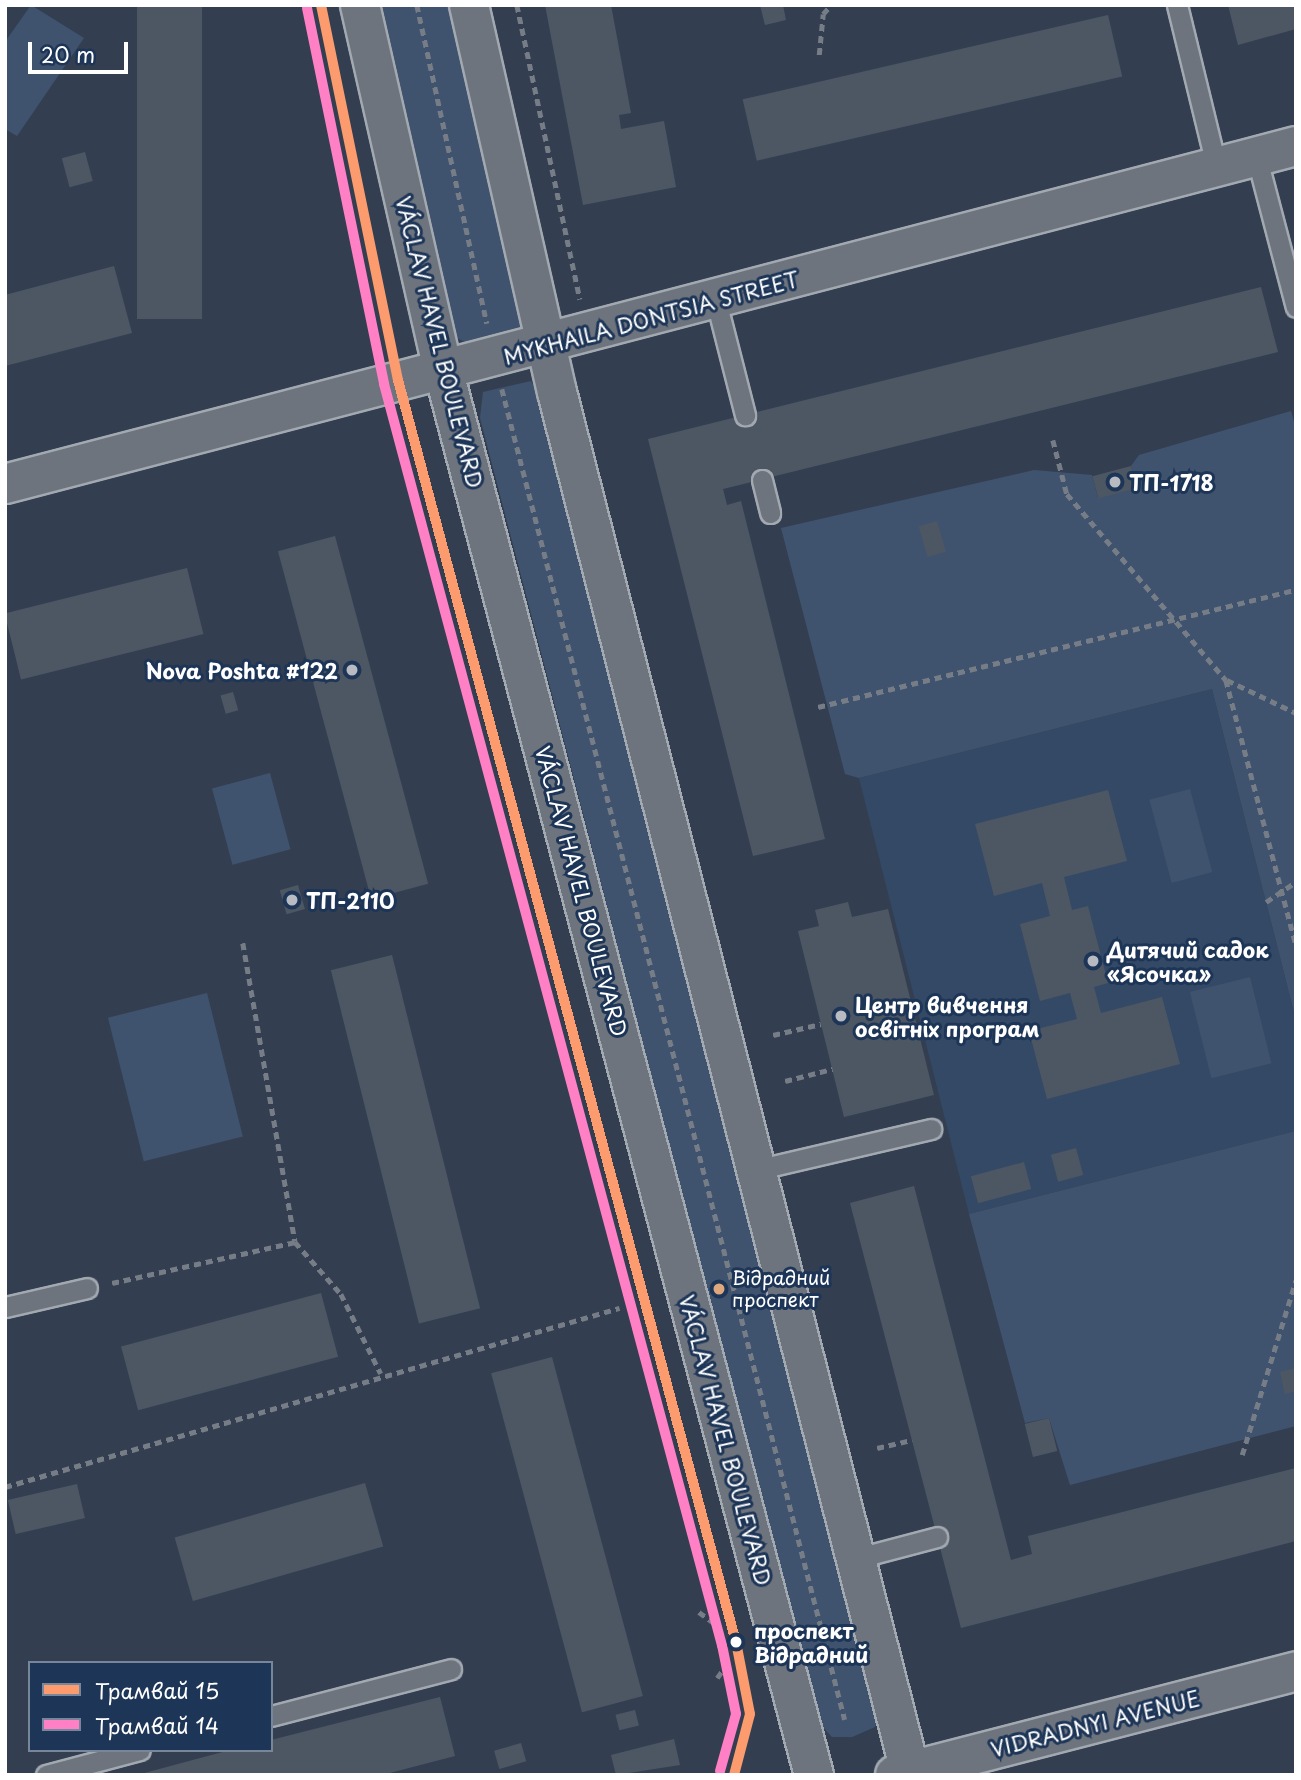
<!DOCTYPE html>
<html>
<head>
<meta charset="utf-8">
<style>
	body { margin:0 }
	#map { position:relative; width:1301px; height:1780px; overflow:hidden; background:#333f51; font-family:"Playpen Sans",sans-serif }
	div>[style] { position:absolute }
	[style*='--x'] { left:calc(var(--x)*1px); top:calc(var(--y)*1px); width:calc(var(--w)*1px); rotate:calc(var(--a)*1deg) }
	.built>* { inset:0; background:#344965 }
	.green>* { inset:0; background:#40536e; transform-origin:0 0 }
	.building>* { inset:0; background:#4d5764; transform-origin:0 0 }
	.path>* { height:4.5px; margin-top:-2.25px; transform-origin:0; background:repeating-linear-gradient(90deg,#767d86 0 7px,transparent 0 12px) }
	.roads { filter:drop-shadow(2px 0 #a3a9b1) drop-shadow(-2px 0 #a3a9b1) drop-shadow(0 2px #a3a9b1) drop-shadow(0 -2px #a3a9b1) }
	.lane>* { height:19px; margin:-9.5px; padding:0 9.5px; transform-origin:9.5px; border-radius:9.5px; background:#6e747e }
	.street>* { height:38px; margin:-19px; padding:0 19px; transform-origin:19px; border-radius:19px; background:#6e747e }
	.secondary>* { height:38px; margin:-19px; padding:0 19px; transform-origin:19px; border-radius:19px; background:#6e747e }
	.tram-1>* { height:10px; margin:-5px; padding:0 5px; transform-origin:5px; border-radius:5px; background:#fc9b6d }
	.tram-2>* { height:10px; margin:-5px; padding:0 5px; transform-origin:5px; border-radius:5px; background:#ff80c5 }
	.dots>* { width:19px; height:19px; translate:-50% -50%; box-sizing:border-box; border:4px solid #1d3557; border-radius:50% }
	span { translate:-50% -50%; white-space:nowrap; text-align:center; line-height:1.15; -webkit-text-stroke:6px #1d3557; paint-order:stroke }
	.bus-label { font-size:19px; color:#fff }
	.left { translate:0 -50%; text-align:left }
	.street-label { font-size:21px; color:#fff }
	.poi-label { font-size:21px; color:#fff; font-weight:700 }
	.right { translate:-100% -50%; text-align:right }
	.stop-label { font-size:21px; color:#fff; font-weight:700 }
	.frame { position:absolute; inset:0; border:7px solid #fff; pointer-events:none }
	.legend { position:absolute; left:28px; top:1661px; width:245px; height:91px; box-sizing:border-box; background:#1d3557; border:2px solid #77869a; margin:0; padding:9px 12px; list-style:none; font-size:21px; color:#fff }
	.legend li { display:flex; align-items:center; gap:14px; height:35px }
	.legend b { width:35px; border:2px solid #77869a }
	.scale { position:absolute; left:28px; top:42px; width:100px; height:32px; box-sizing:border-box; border:4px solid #fff; border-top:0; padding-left:9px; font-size:21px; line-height:24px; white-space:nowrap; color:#fff; -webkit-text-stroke:5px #1d3557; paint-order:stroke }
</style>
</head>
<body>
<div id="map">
	<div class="built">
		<div style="clip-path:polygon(1212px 689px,1296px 1020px,1296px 1131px,969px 1214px,859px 778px)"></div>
	</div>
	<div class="green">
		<div style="clip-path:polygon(31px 5px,84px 38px,17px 136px,5px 129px,5px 42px)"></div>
		<div style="clip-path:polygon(382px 5px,453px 5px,524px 327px,517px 337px,470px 345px,457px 338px)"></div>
		<div style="clip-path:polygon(531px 381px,544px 405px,882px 1710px,875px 1727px,852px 1737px,832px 1737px,820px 1724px,480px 418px,483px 392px)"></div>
		<div style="clip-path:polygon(1291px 411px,1296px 429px,1296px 1020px,1212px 689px,859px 778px,845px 774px,781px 528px,1034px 470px,1092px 475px,1098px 498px,1137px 488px,1131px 466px,1139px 455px)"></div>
		<div style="left:270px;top:773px;width:79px;height:60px;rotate:75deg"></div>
		<div style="left:1190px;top:789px;width:86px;height:42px;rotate:75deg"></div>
		<div style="left:1250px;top:977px;width:89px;height:62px;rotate:76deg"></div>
		<div style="left:207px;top:993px;width:148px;height:102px;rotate:76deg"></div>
		<div style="clip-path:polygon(1296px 1131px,1296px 1426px,1070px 1485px,1049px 1418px,1025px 1423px,969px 1214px)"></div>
	</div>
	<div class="building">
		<div style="left:137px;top:5px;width:65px;height:314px"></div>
		<div style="clip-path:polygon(545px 5px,611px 5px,631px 113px,619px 115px,621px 129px,664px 121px,676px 187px,583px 205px)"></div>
		<div style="clip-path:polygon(760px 5px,783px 5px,786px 20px,765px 25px)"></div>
		<div style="clip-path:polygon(1228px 5px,1296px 5px,1296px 29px,1238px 45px)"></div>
		<div style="left:1108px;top:15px;width:63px;height:375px;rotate:77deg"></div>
		<div style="left:85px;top:152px;width:30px;height:24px;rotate:75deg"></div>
		<div style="clip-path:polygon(114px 266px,132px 333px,5px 366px,5px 295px)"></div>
		<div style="clip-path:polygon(1261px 287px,1278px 352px,723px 489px,727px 505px,741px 501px,825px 839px,753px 856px,648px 439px)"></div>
		<div style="left:1131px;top:466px;width:23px;height:40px;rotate:75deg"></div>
		<div style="left:937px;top:521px;width:32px;height:19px;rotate:74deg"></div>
		<div style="left:335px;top:536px;width:360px;height:59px;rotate:75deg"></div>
		<div style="left:187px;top:568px;width:68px;height:188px;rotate:76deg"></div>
		<div style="left:233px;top:692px;width:19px;height:13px;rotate:74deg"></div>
		<div style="clip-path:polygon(1108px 790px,1127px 861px,1064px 877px,1072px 910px,1088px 906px,1108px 983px,1094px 987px,1101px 1013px,1162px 997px,1180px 1064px,1047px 1099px,1029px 1031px,1077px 1019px,1070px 993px,1040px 1001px,1020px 924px,1050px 916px,1042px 883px,994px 896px,975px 824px)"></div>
		<div style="left:298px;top:885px;width:25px;height:19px;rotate:74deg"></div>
		<div style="clip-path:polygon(848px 902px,852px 917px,888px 909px,934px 1095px,844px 1117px,798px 931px,819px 926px,815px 910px)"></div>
		<div style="left:392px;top:955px;width:364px;height:63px;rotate:76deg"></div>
		<div style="left:1076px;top:1148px;width:28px;height:26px;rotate:75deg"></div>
		<div style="left:1024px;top:1162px;width:28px;height:55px;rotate:75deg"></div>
		<div style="clip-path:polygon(914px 1186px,1011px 1560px,1032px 1554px,1028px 1536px,1296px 1468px,1296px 1541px,961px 1628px,850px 1203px)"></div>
		<div style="left:321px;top:1293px;width:66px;height:207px;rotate:75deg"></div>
		<div style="left:552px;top:1357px;width:351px;height:63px;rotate:75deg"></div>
		<div style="clip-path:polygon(1296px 1368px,1296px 1391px,1285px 1394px,1280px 1372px)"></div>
		<div style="left:1049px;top:1418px;width:34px;height:25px;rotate:76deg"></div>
		<div style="left:365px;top:1483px;width:66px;height:198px;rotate:74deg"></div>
		<div style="left:77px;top:1484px;width:35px;height:71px;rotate:77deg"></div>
		<div style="clip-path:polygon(440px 1697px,455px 1756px,382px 1775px,137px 1775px,230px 1750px,271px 1750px,271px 1740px)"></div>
		<div style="left:635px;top:1710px;width:16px;height:20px;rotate:76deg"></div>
		<div style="clip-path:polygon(674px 1739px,680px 1765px,616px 1775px,611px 1755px)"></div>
		<div style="left:521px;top:1743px;width:19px;height:28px;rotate:74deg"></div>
	</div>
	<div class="path">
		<div style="--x:417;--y:5;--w:326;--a:77.6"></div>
		<div style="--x:517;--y:5;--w:301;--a:77.9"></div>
		<div style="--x:819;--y:55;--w:41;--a:-84.4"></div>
		<div style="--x:823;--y:14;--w:12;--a:-48"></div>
		<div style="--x:502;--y:389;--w:1374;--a:75.55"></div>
		<div style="--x:1053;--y:440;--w:56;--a:75.5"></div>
		<div style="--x:1067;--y:494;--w:245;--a:49.5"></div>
		<div style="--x:1226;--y:680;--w:274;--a:75.2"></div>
		<div style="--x:1227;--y:680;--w:76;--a:25.6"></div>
		<div style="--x:818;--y:707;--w:492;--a:-13.8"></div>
		<div style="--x:1266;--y:902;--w:36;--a:-34"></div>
		<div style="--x:243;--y:943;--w:303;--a:80.1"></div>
		<div style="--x:295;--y:1242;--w:69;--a:48.5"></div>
		<div style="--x:341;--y:1294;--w:89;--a:63.4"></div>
		<div style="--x:773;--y:1035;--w:49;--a:-12.9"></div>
		<div style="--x:785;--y:1081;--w:49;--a:-14.3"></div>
		<div style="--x:112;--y:1283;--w:188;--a:-12.6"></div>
		<div style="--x:877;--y:1448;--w:36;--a:-13"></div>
		<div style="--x:1242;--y:1455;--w:183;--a:-72.9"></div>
		<div style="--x:5;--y:1487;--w:640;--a:-16.25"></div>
		<div style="--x:699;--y:1612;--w:22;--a:36"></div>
		<div style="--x:717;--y:1678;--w:19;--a:-54"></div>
	</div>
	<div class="roads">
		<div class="lane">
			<div style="--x:1177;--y:5;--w:165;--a:76.3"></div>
			<div style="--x:1256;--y:155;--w:157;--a:75.3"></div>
			<div style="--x:716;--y:301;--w:118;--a:75.7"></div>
			<div style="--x:762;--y:480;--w:34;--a:76"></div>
			<div style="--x:755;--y:1170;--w:181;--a:-13.1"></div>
			<div style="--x:5;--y:1307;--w:84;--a:-13"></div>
			<div style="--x:854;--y:1559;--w:86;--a:-14.8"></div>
			<div style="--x:271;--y:1716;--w:186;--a:-14.6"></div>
			<div style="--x:46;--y:1775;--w:97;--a:-14.9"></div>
		</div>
		<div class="street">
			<div style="--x:5;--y:484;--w:1335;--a:-14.67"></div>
		</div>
		<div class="secondary">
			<div style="--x:360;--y:5;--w:373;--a:77.2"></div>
			<div style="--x:443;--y:369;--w:1454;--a:75.22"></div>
			<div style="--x:469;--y:5;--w:397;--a:77.2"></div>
			<div style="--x:557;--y:392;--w:1423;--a:75.64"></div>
			<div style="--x:895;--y:1775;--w:414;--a:-14.5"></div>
		</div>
	</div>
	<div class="tram-1">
		<div style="--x:321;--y:5;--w:383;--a:78.4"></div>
		<div style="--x:398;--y:380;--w:1306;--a:75.01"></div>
		<div style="--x:736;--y:1642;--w:73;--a:79"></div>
		<div style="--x:750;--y:1714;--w:63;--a:104.7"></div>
	</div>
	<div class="tram-2">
		<div style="--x:307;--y:8;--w:384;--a:78.4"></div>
		<div style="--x:384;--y:384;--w:1306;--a:75"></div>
		<div style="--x:722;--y:1645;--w:70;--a:78.5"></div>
		<div style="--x:736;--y:1714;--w:59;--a:105.7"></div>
	</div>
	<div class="dots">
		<div style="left:1115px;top:482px;background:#b8bcc2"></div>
		<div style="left:352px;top:670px;background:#b8bcc2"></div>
		<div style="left:292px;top:900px;background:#b8bcc2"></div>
		<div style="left:1093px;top:961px;background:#b8bcc2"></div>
		<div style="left:841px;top:1016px;background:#b8bcc2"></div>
		<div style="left:719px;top:1289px;background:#dfa77e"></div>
		<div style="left:736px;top:1642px;background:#fff"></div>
	</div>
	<div class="bus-label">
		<span class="left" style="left:732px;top:1289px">Відрадний<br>проспект</span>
	</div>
	<div class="street-label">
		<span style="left:651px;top:317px;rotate:-15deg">MYKHAILA DONTSIA STREET</span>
		<span style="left:440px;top:342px;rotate:76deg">VÁCLAV HAVEL BOULEVARD</span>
		<span style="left:582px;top:891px;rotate:75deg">VÁCLAV HAVEL BOULEVARD</span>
		<span style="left:726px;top:1440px;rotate:75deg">VÁCLAV HAVEL BOULEVARD</span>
		<span style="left:1095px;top:1723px;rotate:-14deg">VIDRADNYI AVENUE</span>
	</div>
	<div class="poi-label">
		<span class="left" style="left:1129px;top:482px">ТП-1718</span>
		<span class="right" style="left:338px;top:670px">Nova Poshta #122</span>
		<span class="left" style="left:306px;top:900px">ТП-2110</span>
		<span class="left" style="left:1107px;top:961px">Дитячий садок<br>«Ясочка»</span>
		<span class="left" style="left:855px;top:1016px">Центр вивчення<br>освітніх програм</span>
	</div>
	<div class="stop-label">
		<span class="left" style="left:754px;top:1642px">проспект<br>Відрадний</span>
	</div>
	<div class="frame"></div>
	<ul class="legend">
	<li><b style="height:9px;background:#fc9b6d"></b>Трамвай 15</li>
	<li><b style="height:9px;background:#ff80c5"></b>Трамвай 14</li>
	</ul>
	<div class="scale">20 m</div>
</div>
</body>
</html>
